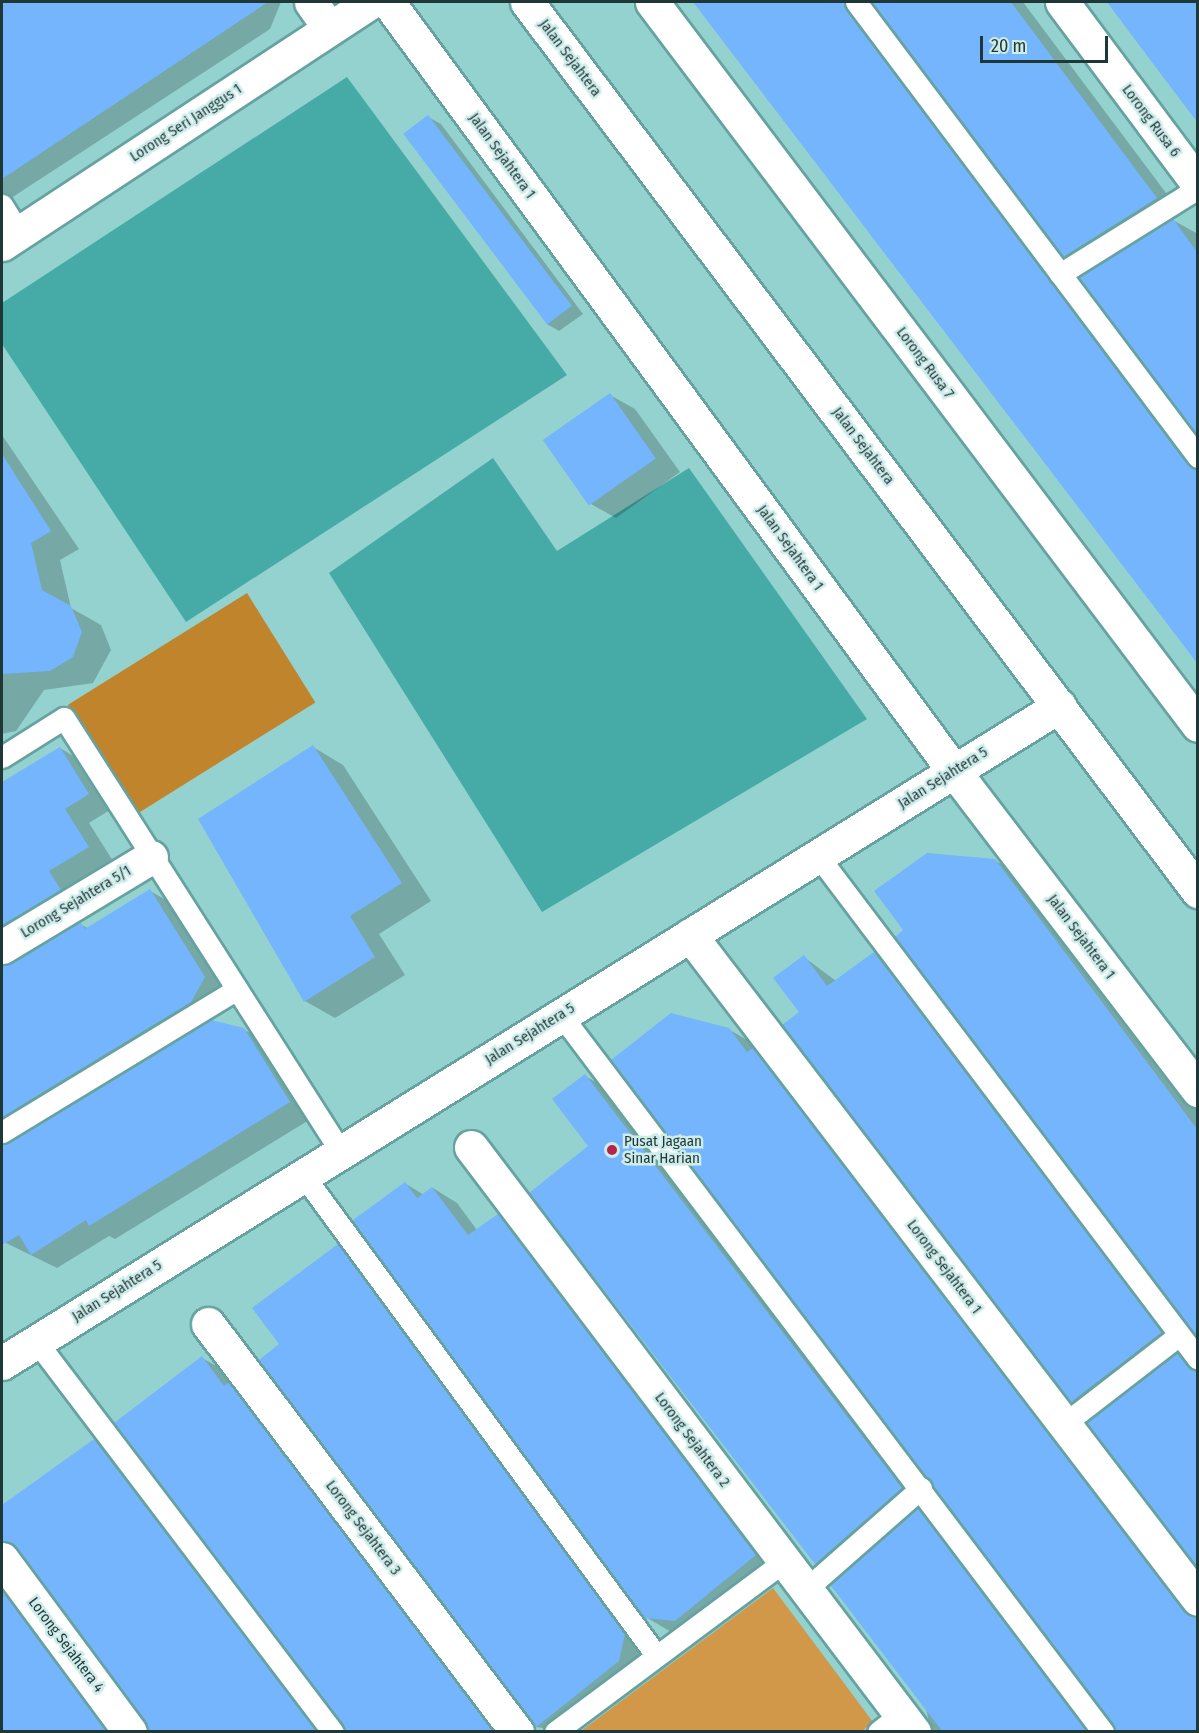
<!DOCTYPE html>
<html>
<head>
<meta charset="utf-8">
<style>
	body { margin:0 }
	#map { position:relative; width:1199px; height:1733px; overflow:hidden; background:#94d2cf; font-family:"Fira Sans Condensed",sans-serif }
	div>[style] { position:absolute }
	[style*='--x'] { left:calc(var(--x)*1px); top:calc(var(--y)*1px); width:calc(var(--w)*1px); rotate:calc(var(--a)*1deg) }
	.green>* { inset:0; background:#d1984a }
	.forest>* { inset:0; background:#c0842c; transform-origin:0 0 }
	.water>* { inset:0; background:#46aba7 }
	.shadow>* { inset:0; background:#0003 }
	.building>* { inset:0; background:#74b5fd; transform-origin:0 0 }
	.roads { filter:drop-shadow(2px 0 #66a29f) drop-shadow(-2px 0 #66a29f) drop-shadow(0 2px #66a29f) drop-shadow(0 -2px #66a29f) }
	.lane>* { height:21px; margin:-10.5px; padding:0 10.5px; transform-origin:10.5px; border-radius:10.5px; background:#fff }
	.street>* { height:33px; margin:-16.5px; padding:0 16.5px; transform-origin:16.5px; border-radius:16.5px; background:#fff }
	.secondary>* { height:33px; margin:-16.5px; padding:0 16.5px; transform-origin:16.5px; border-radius:16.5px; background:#fff }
	.dots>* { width:16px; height:16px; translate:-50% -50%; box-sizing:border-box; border:3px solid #ceecea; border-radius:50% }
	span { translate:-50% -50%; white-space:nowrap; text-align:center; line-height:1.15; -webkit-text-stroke:5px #ceecea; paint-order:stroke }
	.street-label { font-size:15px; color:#1f3837 }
	.poi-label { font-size:15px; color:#1f3837 }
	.left { translate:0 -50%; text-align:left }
	.frame { position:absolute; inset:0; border:3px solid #1f3837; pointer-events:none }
	.scale { position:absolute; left:980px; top:36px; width:128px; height:27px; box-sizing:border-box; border:3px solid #1f3837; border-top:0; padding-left:8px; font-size:18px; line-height:21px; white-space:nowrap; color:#1f3837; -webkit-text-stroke:4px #ceecea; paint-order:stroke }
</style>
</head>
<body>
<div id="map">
	<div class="green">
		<div style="clip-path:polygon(773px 1588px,873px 1722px,861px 1732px,581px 1731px)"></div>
	</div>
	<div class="forest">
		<div style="left:247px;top:593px;width:129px;height:211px;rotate:58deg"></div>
	</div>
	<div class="water">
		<div style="clip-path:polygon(347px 77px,567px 375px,186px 622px,2px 344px,2px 303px)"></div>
		<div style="clip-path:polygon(493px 458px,557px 551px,689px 468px,867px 719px,542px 912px,329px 573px)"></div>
	</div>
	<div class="shadow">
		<div style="clip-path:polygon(2px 2px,281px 2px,270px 29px,2px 204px)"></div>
		<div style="clip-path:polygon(716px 2px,1023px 2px,1181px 213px,1171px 219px,1198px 234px,1198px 433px,1081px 278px,1091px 271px,1064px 256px,877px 6px,869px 11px,1198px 460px,1198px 662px,703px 11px)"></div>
		<div style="clip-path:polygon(1108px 2px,1198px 2px,1198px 121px)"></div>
		<div style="clip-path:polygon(428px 117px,441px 124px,583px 314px,559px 331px,547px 324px)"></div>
		<div style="clip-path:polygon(610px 395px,635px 409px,680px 472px,616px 518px,591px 504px)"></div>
		<div style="clip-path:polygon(2px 435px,79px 549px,60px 560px,71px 608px,101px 625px,111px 650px,93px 683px,44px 690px,16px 731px,2px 734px)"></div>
		<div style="clip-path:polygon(313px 747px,343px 765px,431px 901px,379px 934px,405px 975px,335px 1018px,305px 1001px)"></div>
		<div style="clip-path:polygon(60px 748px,85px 763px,113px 808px,89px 823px,113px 861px,10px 952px,11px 965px,80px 924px,89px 929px,150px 891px,175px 905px,229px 992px,208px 1021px,243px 1029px,269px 1044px,314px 1117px,115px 1239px,109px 1236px,57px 1268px,2px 1241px,2px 784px)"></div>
		<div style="clip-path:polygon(994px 860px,1020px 875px,1198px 1111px,1198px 1335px,897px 937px)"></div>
		<div style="clip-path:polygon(874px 953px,899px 968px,1186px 1347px,1177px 1354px,1198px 1366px,1198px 1565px,1089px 1423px,1098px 1416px,1072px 1401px,785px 1025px,801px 1012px,804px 957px,836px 981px)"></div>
		<div style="clip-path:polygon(728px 1029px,754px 1044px,1198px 1613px,1198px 1732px,1115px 1732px)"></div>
		<div style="clip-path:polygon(585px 1076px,610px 1090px,926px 1502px,918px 1510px,943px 1524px,1099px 1732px,931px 1732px,926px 1708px,841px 1577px,816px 1563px,590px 1146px)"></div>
		<div style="clip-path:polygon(406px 1184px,424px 1195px,433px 1188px,457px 1203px,477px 1230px,498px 1216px,523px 1230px,780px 1570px,700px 1634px,671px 1632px,646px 1617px)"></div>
		<div style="clip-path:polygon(338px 1245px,363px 1260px,649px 1650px,573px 1732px,536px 1727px,281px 1344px)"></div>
		<div style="clip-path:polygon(202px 1358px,227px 1372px,508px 1732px,345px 1732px)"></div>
		<div style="clip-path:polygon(94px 1440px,119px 1455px,329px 1732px,150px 1732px,24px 1555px,9px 1565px,119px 1732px,2px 1732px,2px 1508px)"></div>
	</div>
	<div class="building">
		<div style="clip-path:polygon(2px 2px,268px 2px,2px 179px)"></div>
		<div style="clip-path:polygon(693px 2px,844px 2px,1188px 465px,1197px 469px,1197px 663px)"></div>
		<div style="clip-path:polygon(872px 2px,1011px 2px,1157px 198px,1063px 257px)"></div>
		<div style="clip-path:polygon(1107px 2px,1197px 2px,1197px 122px,1130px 33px)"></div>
		<div style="left:428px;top:115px;width:239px;height:31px;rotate:53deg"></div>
		<div style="clip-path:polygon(1173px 219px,1197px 252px,1197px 435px,1079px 277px)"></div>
		<div style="left:610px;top:393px;width:80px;height:82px;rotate:55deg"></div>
		<div style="clip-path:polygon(2px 454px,51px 531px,31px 543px,42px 590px,71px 606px,82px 632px,73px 657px,50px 671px,2px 674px)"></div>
		<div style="clip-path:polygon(313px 745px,402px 883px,350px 916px,375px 957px,304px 1002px,198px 819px)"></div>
		<div style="clip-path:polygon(60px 747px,89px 794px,65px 809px,89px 847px,49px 871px,61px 890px,2px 925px,2px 782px)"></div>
		<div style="clip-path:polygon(927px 853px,995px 859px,1197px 1129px,1197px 1337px,895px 937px,903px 930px,874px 891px)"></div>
		<div style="clip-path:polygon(150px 889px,205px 977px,191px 1002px,2px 1117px,2px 966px,80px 922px,85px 929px)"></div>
		<div style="clip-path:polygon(874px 952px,1162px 1332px,1071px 1402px,782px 1025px,799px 1012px,773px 978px,804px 955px,827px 986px)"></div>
		<div style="clip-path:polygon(671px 1013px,729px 1028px,747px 1052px,753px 1048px,1183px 1610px,1197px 1617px,1197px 1731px,1116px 1731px,611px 1060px)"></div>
		<div style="clip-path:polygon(211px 1020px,244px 1028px,290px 1102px,89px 1226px,86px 1220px,31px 1255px,19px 1235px,2px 1245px,2px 1145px)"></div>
		<div style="clip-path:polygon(585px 1074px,902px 1488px,815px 1564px,529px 1193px,588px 1146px,552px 1099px)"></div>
		<div style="clip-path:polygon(405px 1182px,417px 1198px,432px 1187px,468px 1235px,498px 1214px,756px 1555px,675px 1621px,645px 1618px,358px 1228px,353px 1220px)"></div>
		<div style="clip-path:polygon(338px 1244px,625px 1634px,619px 1661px,535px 1728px,259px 1360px,279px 1344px,252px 1308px)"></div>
		<div style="clip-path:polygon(1177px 1353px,1197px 1371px,1197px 1567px,1087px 1423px)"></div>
		<div style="clip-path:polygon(202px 1356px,224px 1386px,229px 1382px,493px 1731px,346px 1731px,114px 1423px)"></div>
		<div style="clip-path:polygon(94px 1439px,317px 1731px,148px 1731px,17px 1548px,2px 1541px,2px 1505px)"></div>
		<div style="clip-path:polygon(918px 1508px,1087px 1731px,942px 1731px,835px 1591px,830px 1585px)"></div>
		<div style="clip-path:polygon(2px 1590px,106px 1731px,2px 1731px)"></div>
	</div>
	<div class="roads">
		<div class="lane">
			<div style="--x:856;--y:2;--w:569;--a:53.07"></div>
			<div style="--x:2;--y:205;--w:32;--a:58"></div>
			<div style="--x:1060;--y:274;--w:163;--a:-31.9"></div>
			<div style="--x:2;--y:757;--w:73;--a:-32.2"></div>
			<div style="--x:64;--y:718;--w:515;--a:57.45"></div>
			<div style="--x:818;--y:856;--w:630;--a:52.93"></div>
			<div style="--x:561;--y:1015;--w:899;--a:52.91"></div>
			<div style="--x:2;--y:1132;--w:275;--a:-31.3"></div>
			<div style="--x:303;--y:1175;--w:596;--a:53.67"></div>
			<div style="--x:36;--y:1341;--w:491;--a:52.8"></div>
			<div style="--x:1064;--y:1424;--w:145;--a:-37.7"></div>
			<div style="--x:806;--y:1589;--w:153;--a:-41.3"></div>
			<div style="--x:555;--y:1732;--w:286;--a:-36.7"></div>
			<div style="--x:878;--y:1732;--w:29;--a:-38"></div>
		</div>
		<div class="street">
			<div style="--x:311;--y:2;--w:32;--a:55"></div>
			<div style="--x:388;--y:2;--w:955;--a:53.65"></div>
			<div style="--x:954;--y:771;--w:402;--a:52.6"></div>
			<div style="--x:652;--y:2;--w:906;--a:52.94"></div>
			<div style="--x:1062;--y:2;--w:227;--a:53.2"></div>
			<div style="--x:2;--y:244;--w:440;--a:-33.3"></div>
			<div style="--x:690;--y:935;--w:836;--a:52.58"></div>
			<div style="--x:2;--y:947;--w:174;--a:-31.1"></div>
			<div style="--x:471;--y:1147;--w:734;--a:52.86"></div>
			<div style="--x:208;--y:1324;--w:512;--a:52.86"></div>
			<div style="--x:2;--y:1363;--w:1245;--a:-31.86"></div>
			<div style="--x:2;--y:1559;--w:215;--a:53.5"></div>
		</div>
		<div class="secondary">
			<div style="--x:527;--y:2;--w:1114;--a:52.96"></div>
		</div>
	</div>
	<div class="dots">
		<div style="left:612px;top:1150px;background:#b5244a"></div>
	</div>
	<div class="street-label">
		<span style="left:570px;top:58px;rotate:53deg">Jalan Sejahtera</span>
		<span style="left:1151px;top:121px;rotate:53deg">Lorong Rusa 6</span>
		<span style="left:186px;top:123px;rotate:-33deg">Lorong Seri Janggus 1</span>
		<span style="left:502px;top:156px;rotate:54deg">Jalan Sejahtera 1</span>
		<span style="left:925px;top:363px;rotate:53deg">Lorong Rusa 7</span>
		<span style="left:863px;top:446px;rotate:53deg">Jalan Sejahtera</span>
		<span style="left:790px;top:548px;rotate:54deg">Jalan Sejahtera 1</span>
		<span style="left:943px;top:778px;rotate:-32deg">Jalan Sejahtera 5</span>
		<span style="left:76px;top:902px;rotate:-31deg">Lorong Sejahtera 5/1</span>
		<span style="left:1081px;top:937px;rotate:53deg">Jalan Sejahtera 1</span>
		<span style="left:530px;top:1034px;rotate:-32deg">Jalan Sejahtera 5</span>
		<span style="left:944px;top:1267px;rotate:53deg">Lorong Sejahtera 1</span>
		<span style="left:117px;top:1291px;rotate:-32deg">Jalan Sejahtera 5</span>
		<span style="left:692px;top:1440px;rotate:53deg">Lorong Sejahtera 2</span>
		<span style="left:363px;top:1528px;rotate:53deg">Lorong Sejahtera 3</span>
		<span style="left:66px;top:1645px;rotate:53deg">Lorong Sejahtera 4</span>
	</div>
	<div class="poi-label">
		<span class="left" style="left:624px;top:1150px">Pusat Jagaan<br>Sinar Harian</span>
	</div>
	<div class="frame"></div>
	<div class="scale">20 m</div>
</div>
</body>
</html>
